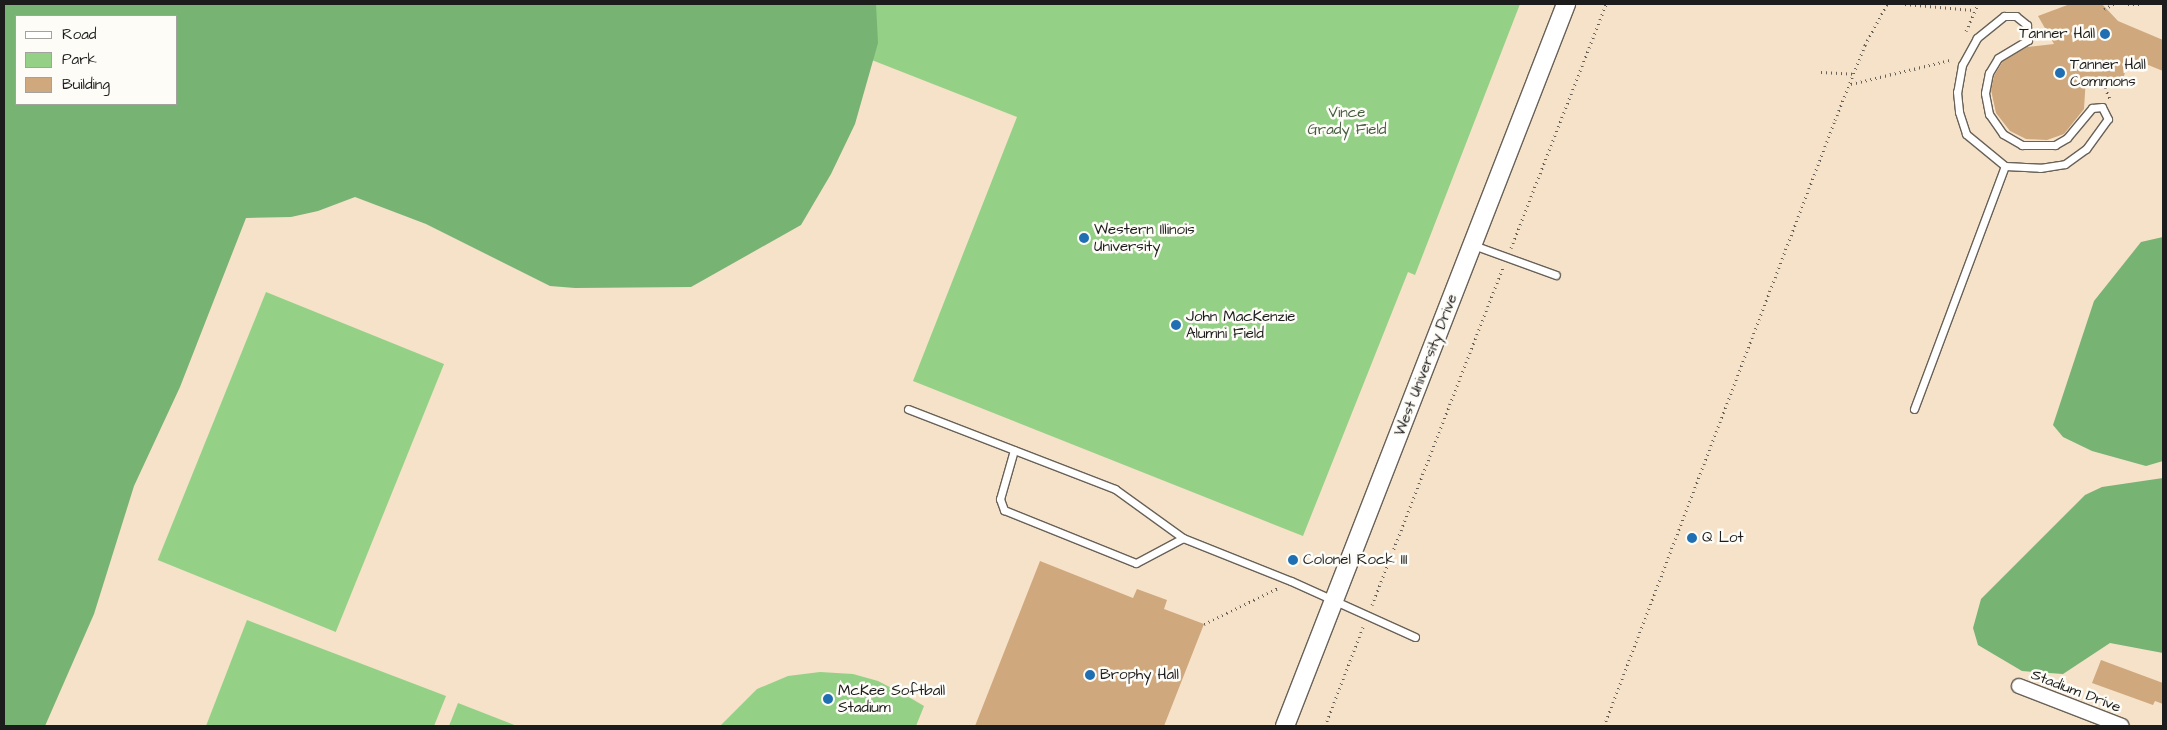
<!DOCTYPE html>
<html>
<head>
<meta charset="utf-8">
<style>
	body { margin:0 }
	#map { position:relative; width:2167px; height:730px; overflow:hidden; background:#f5e2c8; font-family:"Architects Daughter",sans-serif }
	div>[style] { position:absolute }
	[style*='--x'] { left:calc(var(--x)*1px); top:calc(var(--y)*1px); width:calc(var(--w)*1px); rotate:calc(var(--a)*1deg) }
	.green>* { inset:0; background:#94d186; transform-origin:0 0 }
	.forest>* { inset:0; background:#77b373 }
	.building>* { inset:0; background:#d0a87d }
	.path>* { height:3px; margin-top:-1.5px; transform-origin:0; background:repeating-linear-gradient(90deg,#686158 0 1px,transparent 0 5px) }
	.roads { filter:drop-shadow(1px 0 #686158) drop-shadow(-1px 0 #686158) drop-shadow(0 1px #686158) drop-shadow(0 -1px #686158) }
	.service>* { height:7px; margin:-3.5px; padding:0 3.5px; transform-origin:3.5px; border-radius:3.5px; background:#fff }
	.minor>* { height:14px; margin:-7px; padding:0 7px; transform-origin:7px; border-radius:7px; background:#fff }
	.tertiary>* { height:18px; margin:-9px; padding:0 9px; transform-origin:9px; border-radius:9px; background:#fff }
	.dots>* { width:14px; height:14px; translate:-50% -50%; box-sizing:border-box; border:2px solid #fdfcf7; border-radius:50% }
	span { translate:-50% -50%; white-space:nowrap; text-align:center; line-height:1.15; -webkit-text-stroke:5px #fdfcf7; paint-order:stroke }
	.poi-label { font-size:15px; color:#1c1c1c }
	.right { translate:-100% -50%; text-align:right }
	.left { translate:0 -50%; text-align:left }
	.park-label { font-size:15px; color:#465b41 }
	.street-label { font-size:15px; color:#1c1c1c }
	.frame { position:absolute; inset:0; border:5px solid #1c1c1c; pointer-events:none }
	.legend { position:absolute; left:15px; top:15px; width:162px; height:90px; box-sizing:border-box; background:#fdfcf7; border:1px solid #a3a29f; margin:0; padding:6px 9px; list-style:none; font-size:15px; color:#1c1c1c }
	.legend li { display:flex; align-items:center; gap:10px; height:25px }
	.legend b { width:25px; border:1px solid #a3a29f }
</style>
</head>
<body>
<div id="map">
	<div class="green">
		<div style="clip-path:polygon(874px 4px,1520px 4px,1415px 275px,1408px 272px,1303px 536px,913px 381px,1017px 117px,859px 55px)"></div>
		<div style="left:266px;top:292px;width:192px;height:289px;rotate:22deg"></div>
		<div style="clip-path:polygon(247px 620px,446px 696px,434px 726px,206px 726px)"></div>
		<div style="clip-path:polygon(820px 672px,853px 674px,878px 681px,907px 696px,924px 706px,916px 726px,720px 726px,757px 689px,788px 676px)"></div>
		<div style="clip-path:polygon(458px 703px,517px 726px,449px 726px)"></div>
	</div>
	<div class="forest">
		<div style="clip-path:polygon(evenodd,4px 4px,876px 4px,878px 43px,855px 124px,831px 174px,801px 225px,691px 287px,575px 288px,550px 286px,426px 224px,355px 197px,318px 211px,291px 217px,246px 218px,180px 387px,134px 486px,94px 614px,45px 726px,4px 726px,4px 4px,16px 16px,176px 16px,176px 104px,16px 104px,16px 16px)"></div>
		<div style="clip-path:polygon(2163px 237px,2163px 461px,2146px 466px,2092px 451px,2063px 437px,2053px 425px,2094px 301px,2141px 242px)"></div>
		<div style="clip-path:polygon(2163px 478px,2163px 653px,2110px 643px,2063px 674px,2022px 671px,1978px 645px,1973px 628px,1981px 599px,2085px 495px,2102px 487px)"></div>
	</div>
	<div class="building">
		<div style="clip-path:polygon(2070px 4px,2102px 4px,2118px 21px,2163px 40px,2163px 71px,2131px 58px,2119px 88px,2086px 77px,2084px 109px,2064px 134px,2047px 140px,2026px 139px,2010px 131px,1996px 113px,1991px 90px,1994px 76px,2003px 61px,2027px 47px,2054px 44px,2038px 16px)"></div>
		<div style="clip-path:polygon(1040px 561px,1133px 598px,1137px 589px,1167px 600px,1164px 609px,1204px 624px,1164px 726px,975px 726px)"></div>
		<div style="clip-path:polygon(2101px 660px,2163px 683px,2163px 704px,2155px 701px,2153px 705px,2092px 683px)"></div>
	</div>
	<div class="path">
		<div style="--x:1905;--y:4;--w:68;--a:5"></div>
		<div style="--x:2128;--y:4;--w:11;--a:0"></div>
		<div style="--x:2104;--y:9;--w:11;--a:-27"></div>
		<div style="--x:1966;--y:31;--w:30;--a:-66"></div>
		<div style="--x:1821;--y:72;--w:33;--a:3"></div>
		<div style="--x:2103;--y:83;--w:17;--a:66"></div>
		<div style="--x:1851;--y:84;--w:102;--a:-13.6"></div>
		<div style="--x:1511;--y:248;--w:262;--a:-68.7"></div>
		<div style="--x:1372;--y:605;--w:362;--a:-68.8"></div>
		<div style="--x:1204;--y:624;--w:82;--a:-25.9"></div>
		<div style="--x:1325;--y:726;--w:106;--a:-69"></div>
		<div style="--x:1604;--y:726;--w:649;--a:-69.13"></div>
		<div style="--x:1835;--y:120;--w:81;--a:-68.2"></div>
		<div style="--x:1865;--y:45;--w:47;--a:-61.8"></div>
	</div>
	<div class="roads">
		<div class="service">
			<div style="--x:1473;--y:245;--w:88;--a:19.9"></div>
			<div style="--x:908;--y:409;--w:222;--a:21.1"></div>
			<div style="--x:1115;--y:489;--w:84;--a:35.8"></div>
			<div style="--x:1183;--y:538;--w:116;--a:21.7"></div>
			<div style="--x:1291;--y:581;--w:136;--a:24.3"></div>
			<div style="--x:1914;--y:409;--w:259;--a:-69.5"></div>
			<div style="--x:2005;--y:166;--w:35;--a:3"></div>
			<div style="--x:2040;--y:168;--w:25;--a:-9"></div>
			<div style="--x:2065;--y:164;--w:26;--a:-36"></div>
			<div style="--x:2086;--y:149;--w:37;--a:-54"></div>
			<div style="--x:2108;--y:119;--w:13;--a:-117"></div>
			<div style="--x:2102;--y:107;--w:10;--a:174"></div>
			<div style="--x:2092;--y:108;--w:39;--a:130"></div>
			<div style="--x:2067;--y:138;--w:14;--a:150"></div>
			<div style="--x:2055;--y:145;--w:33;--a:180"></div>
			<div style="--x:2022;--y:145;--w:22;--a:-150"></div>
			<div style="--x:2003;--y:134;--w:24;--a:-125"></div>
			<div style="--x:1989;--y:114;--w:21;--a:-101"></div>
			<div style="--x:1985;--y:93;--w:20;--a:-79"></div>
			<div style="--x:1989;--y:73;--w:17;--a:-59"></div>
			<div style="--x:1998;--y:58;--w:35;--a:-31"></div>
			<div style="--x:2028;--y:40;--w:15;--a:-94"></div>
			<div style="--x:2027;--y:25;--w:14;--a:-141"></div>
			<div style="--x:2016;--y:16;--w:12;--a:180"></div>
			<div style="--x:2004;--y:16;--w:35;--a:141"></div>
			<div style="--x:1977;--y:38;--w:31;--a:119"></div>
			<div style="--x:1962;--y:65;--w:27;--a:100"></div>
			<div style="--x:1957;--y:92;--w:20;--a:84"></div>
			<div style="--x:1959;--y:112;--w:23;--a:72"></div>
			<div style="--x:1966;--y:134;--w:50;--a:39.4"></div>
			<div style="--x:1014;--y:450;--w:51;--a:105.9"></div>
			<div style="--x:1000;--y:499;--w:12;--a:70"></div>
			<div style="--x:1004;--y:510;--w:142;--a:21.9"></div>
			<div style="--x:1136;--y:563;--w:53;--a:-28"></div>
		</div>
		<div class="minor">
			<div style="--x:2019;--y:686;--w:110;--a:21.2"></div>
		</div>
		<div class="tertiary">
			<div style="--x:1285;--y:726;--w:775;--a:-68.73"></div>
		</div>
	</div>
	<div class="dots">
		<div style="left:2105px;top:34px;background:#1f6fb2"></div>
		<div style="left:2060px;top:73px;background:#1f6fb2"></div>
		<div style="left:1084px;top:238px;background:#1f6fb2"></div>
		<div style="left:1176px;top:325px;background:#1f6fb2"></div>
		<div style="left:1692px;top:538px;background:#1f6fb2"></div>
		<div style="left:1293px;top:560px;background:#1f6fb2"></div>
		<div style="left:1090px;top:675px;background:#1f6fb2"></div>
		<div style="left:828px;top:699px;background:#1f6fb2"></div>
	</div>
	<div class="poi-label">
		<span class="right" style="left:2095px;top:34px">Tanner Hall</span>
		<span class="left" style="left:2070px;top:73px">Tanner Hall<br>Commons</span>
		<span class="left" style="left:1094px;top:238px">Western Illinois<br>University</span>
		<span class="left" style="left:1186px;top:325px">John MacKenzie<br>Alumni Field</span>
		<span class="left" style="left:1702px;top:538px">Q Lot</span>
		<span class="left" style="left:1303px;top:560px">Colonel Rock III</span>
		<span class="left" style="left:1100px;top:675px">Brophy Hall</span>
		<span class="left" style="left:838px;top:699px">McKee Softball<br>Stadium</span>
	</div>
	<div class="park-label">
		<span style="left:1347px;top:121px">Vince<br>Grady Field</span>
	</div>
	<div class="street-label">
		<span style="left:1426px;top:365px;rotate:-69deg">West University Drive</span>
		<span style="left:2076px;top:691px;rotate:21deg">Stadium Drive</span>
	</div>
	<div class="frame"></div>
	<ul class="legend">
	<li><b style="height:6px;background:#fff"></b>Road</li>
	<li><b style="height:14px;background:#94d186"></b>Park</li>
	<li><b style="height:14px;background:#d0a87d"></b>Building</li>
	</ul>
</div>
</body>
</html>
